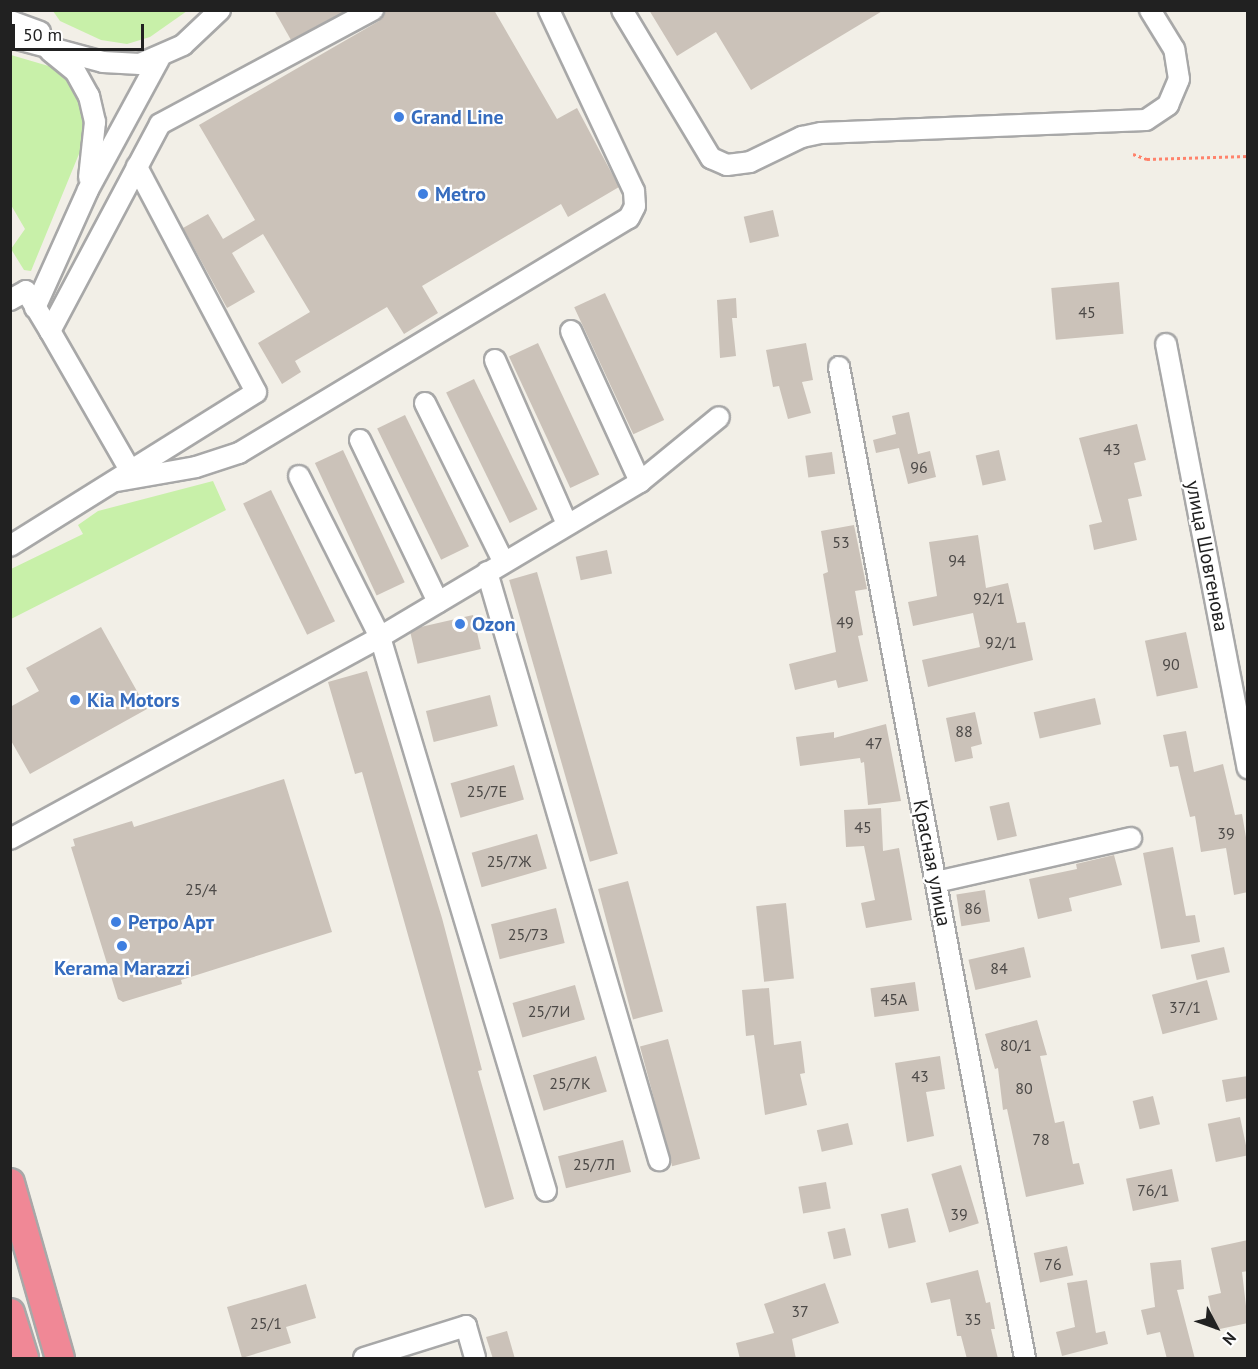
<!DOCTYPE html>
<html>
<head>
<meta charset="utf-8">
<style>
	body { margin:0 }
	#map { position:relative; width:1258px; height:1369px; overflow:hidden; background:#f2efe7; font-family:"PT Sans",sans-serif }
	div>[style] { position:absolute }
	[style*='--x'] { left:calc(var(--x)*1px); top:calc(var(--y)*1px); width:calc(var(--w)*1px); rotate:calc(var(--a)*1deg) }
	.grass>* { inset:0; background:#c8f0a9 }
	.building>* { inset:0; background:#cbc2b9; transform-origin:0 0 }
	.path>* { height:3px; margin-top:-1.5px; transform-origin:0; background:repeating-linear-gradient(90deg,#ff826b 0 3px,transparent 0 6px) }
	.roads { filter:drop-shadow(2px 0 #a8a8a8) drop-shadow(-2px 0 #a8a8a8) drop-shadow(0 2px #a8a8a8) drop-shadow(0 -2px #a8a8a8) }
	.minor>* { height:20px; margin:-10px; padding:0 10px; transform-origin:10px; border-radius:10px; background:#fff }
	.highway>* { height:28px; margin:-14px; padding:0 14px; transform-origin:14px; border-radius:14px; background:#f08896 }
	.dots>* { width:16px; height:16px; translate:-50% -50%; box-sizing:border-box; border:3px solid #fff; border-radius:50% }
	span { translate:-50% -50%; white-space:nowrap; text-align:center; line-height:1.15; -webkit-text-stroke:4.5px #fff; paint-order:stroke }
	.number-label { font-size:16px; color:#4c4947 }
	.number-label span { -webkit-text-stroke-width:0 }
	.shop-label { font-size:20px; color:#366cbe; font-weight:700 }
	.left { translate:0 -50%; text-align:left }
	.street-label { font-size:20px; color:#212121 }
	.frame { position:absolute; inset:0; border:12px solid #212121; pointer-events:none }
	.north { position:absolute; left:1186px; top:1297px; width:60px; height:60px; -webkit-text-stroke:4px #fff; paint-order:stroke; rotate:131deg; font-size:16px; font-weight:700; line-height:24px; text-align:center; color:#212121 }
	.north::after { content:''; display:block; margin:auto; width:21px; height:27px; background:#212121; clip-path:polygon(50% 0,100% 100%,50% 72%,0 100%) }
	.scale { position:absolute; left:12px; top:24px; width:132px; height:27px; box-sizing:border-box; border:3px solid #212121; border-top:0; padding-left:8px; font-size:18px; line-height:21px; white-space:nowrap; color:#212121; -webkit-text-stroke:4px #fff; paint-order:stroke }
</style>
</head>
<body>
<div id="map">
	<div class="grass">
		<div style="clip-path:polygon(53px 11px,187px 11px,150px 37px,127px 44px,101px 40px,60px 21px)"></div>
		<div style="clip-path:polygon(11px 55px,52px 67px,70px 84px,83px 104px,88px 132px,31px 271px,24px 270px,11px 249px,25px 229px,11px 205px)"></div>
		<div style="clip-path:polygon(213px 481px,226px 510px,11px 619px,11px 569px,83px 534px,78px 525px,98px 511px)"></div>
	</div>
	<div class="building">
		<div style="clip-path:polygon(274px 10px,347px 10px,291px 40px)"></div>
		<div style="clip-path:polygon(385px 10px,494px 10px,557px 119px,577px 108px,619px 187px,568px 217px,561px 204px,422px 286px,438px 313px,404px 334px,387px 307px,295px 361px,301px 372px,282px 384px,258px 343px,310px 312px,263px 234px,232px 253px,255px 292px,227px 308px,183px 228px,208px 214px,223px 239px,255px 220px,199px 125px,379px 21px)"></div>
		<div style="clip-path:polygon(649px 10px,884px 10px,751px 90px,716px 32px,677px 56px)"></div>
		<div style="left:773px;top:210px;width:27px;height:30px;rotate:77deg"></div>
		<div style="left:1119px;top:282px;width:52px;height:68px;rotate:85deg"></div>
		<div style="left:605px;top:293px;width:140px;height:34px;rotate:65deg"></div>
		<div style="clip-path:polygon(736px 298px,737px 318px,732px 318px,736px 356px,720px 358px,717px 300px)"></div>
		<div style="left:538px;top:343px;width:145px;height:32px;rotate:65deg"></div>
		<div style="clip-path:polygon(806px 343px,813px 380px,802px 382px,811px 413px,788px 419px,779px 386px,773px 387px,766px 350px)"></div>
		<div style="left:474px;top:379px;width:145px;height:31px;rotate:64deg"></div>
		<div style="clip-path:polygon(909px 412px,918px 454px,930px 451px,936px 477px,908px 484px,899px 448px,876px 453px,873px 440px,896px 434px,892px 416px)"></div>
		<div style="left:405px;top:415px;width:146px;height:31px;rotate:64deg"></div>
		<div style="clip-path:polygon(1137px 424px,1146px 460px,1134px 463px,1142px 496px,1128px 499px,1137px 540px,1094px 550px,1089px 525px,1102px 522px,1079px 438px)"></div>
		<div style="left:343px;top:450px;width:146px;height:31px;rotate:65deg"></div>
		<div style="left:999px;top:450px;width:31px;height:24px;rotate:77deg"></div>
		<div style="left:832px;top:452px;width:22px;height:27px;rotate:82deg"></div>
		<div style="left:271px;top:490px;width:146px;height:31px;rotate:64deg"></div>
		<div style="clip-path:polygon(854px 525px,867px 589px,855px 591px,863px 635px,858px 636px,868px 681px,838px 688px,836px 680px,795px 690px,789px 664px,836px 652px,823px 574px,828px 572px,821px 531px)"></div>
		<div style="clip-path:polygon(978px 535px,986px 588px,1008px 583px,1017px 623px,1025px 622px,1033px 660px,928px 687px,922px 660px,980px 647px,973px 613px,913px 626px,908px 602px,937px 596px,929px 542px)"></div>
		<div style="left:607px;top:550px;width:24px;height:32px;rotate:78deg"></div>
		<div style="left:537px;top:572px;width:293px;height:29px;rotate:74deg"></div>
		<div style="left:473px;top:615px;width:35px;height:65px;rotate:77deg"></div>
		<div style="clip-path:polygon(101px 627px,147px 709px,30px 774px,10px 739px,10px 707px,39px 691px,26px 668px)"></div>
		<div style="left:1186px;top:632px;width:57px;height:42px;rotate:78deg"></div>
		<div style="clip-path:polygon(367px 671px,442px 918px,482px 1070px,478px 1071px,514px 1199px,485px 1208px,362px 772px,355px 774px,328px 682px)"></div>
		<div style="left:490px;top:695px;width:32px;height:66px;rotate:76deg"></div>
		<div style="left:1095px;top:698px;width:27px;height:63px;rotate:77deg"></div>
		<div style="clip-path:polygon(975px 712px,982px 744px,971px 747px,973px 758px,955px 762px,946px 718px)"></div>
		<div style="clip-path:polygon(886px 724px,901px 801px,868px 805px,864px 762px,861px 763px,860px 758px,800px 766px,796px 737px,834px 732px,834px 738px)"></div>
		<div style="clip-path:polygon(1186px 731px,1194px 772px,1223px 764px,1235px 815px,1242px 814px,1248px 849px,1248px 892px,1234px 895px,1226px 848px,1201px 852px,1195px 816px,1190px 817px,1178px 766px,1170px 767px,1163px 735px)"></div>
		<div style="left:514px;top:765px;width:36px;height:66px;rotate:74deg"></div>
		<div style="clip-path:polygon(284px 779px,332px 932px,181px 980px,182px 984px,123px 1002px,118px 999px,71px 847px,75px 846px,73px 839px,132px 821px,134px 827px)"></div>
		<div style="left:1009px;top:802px;width:35px;height:20px;rotate:77deg"></div>
		<div style="clip-path:polygon(881px 808px,883px 851px,899px 848px,912px 920px,866px 928px,861px 903px,875px 900px,864px 846px,846px 847px,844px 810px)"></div>
		<div style="left:537px;top:834px;width:36px;height:68px;rotate:74deg"></div>
		<div style="clip-path:polygon(1173px 847px,1186px 916px,1195px 915px,1200px 942px,1161px 949px,1143px 853px)"></div>
		<div style="clip-path:polygon(1114px 855px,1122px 885px,1069px 898px,1072px 911px,1038px 919px,1029px 879px,1077px 869px,1076px 864px)"></div>
		<div style="left:628px;top:881px;width:135px;height:31px;rotate:75deg"></div>
		<div style="left:985px;top:890px;width:32px;height:29px;rotate:81deg"></div>
		<div style="left:786px;top:903px;width:76px;height:30px;rotate:84deg"></div>
		<div style="left:556px;top:908px;width:36px;height:67px;rotate:76deg"></div>
		<div style="left:1024px;top:947px;width:31px;height:57px;rotate:77deg"></div>
		<div style="left:1224px;top:947px;width:26px;height:34px;rotate:77deg"></div>
		<div style="left:1207px;top:980px;width:41px;height:57px;rotate:75deg"></div>
		<div style="left:915px;top:982px;width:29px;height:45px;rotate:82deg"></div>
		<div style="left:575px;top:985px;width:36px;height:65px;rotate:74deg"></div>
		<div style="clip-path:polygon(769px 988px,774px 1045px,801px 1041px,805px 1073px,800px 1074px,807px 1105px,765px 1115px,754px 1035px,746px 1036px,742px 990px)"></div>
		<div style="clip-path:polygon(1037px 1020px,1047px 1055px,1040px 1056px,1055px 1123px,1064px 1121px,1073px 1164px,1079px 1163px,1084px 1184px,1026px 1197px,1007px 1109px,1003px 1110px,998px 1068px,995px 1069px,985px 1034px)"></div>
		<div style="left:668px;top:1039px;width:124px;height:29px;rotate:75deg"></div>
		<div style="left:596px;top:1056px;width:37px;height:66px;rotate:73deg"></div>
		<div style="clip-path:polygon(940px 1056px,945px 1089px,926px 1092px,934px 1136px,907px 1142px,895px 1063px)"></div>
		<div style="clip-path:polygon(1248px 1076px,1248px 1098px,1226px 1102px,1222px 1080px)"></div>
		<div style="left:1153px;top:1096px;width:29px;height:21px;rotate:76deg"></div>
		<div style="left:1240px;top:1117px;width:39px;height:33px;rotate:78deg"></div>
		<div style="left:848px;top:1123px;width:22px;height:32px;rotate:77deg"></div>
		<div style="left:623px;top:1140px;width:33px;height:67px;rotate:76deg"></div>
		<div style="left:961px;top:1165px;width:61px;height:31px;rotate:73deg"></div>
		<div style="left:1172px;top:1169px;width:33px;height:47px;rotate:78deg"></div>
		<div style="left:826px;top:1182px;width:27px;height:28px;rotate:80deg"></div>
		<div style="left:908px;top:1208px;width:35px;height:28px;rotate:77deg"></div>
		<div style="left:845px;top:1228px;width:28px;height:18px;rotate:77deg"></div>
		<div style="clip-path:polygon(1248px 1240px,1248px 1271px,1242px 1272px,1248px 1323px,1215px 1330px,1208px 1296px,1221px 1293px,1211px 1248px)"></div>
		<div style="left:1067px;top:1246px;width:30px;height:34px;rotate:78deg"></div>
		<div style="clip-path:polygon(1181px 1260px,1184px 1289px,1177px 1290px,1195px 1359px,1167px 1359px,1160px 1332px,1147px 1335px,1141px 1310px,1155px 1307px,1150px 1263px)"></div>
		<div style="clip-path:polygon(978px 1270px,986px 1303px,990px 1302px,995px 1329px,991px 1329px,998px 1359px,967px 1359px,961px 1336px,957px 1336px,950px 1299px,931px 1303px,926px 1283px)"></div>
		<div style="clip-path:polygon(1087px 1280px,1096px 1333px,1105px 1331px,1108px 1344px,1062px 1356px,1056px 1332px,1075px 1327px,1067px 1283px)"></div>
		<div style="clip-path:polygon(825px 1283px,839px 1323px,792px 1339px,796px 1359px,740px 1359px,736px 1343px,774px 1333px,764px 1304px)"></div>
		<div style="clip-path:polygon(306px 1284px,316px 1318px,286px 1327px,291px 1343px,242px 1358px,227px 1307px)"></div>
		<div style="clip-path:polygon(507px 1331px,515px 1359px,493px 1359px,486px 1337px)"></div>
	</div>
	<div class="path">
		<div style="--x:1133;--y:154;--w:15;--a:20"></div>
		<div style="--x:1147;--y:159;--w:101;--a:-1.7"></div>
	</div>
	<div class="roads">
		<div class="minor">
			<div style="--x:622;--y:10;--w:173;--a:59"></div>
			<div style="--x:711;--y:158;--w:17;--a:24"></div>
			<div style="--x:727;--y:165;--w:23;--a:-7"></div>
			<div style="--x:750;--y:162;--w:58;--a:-25.7"></div>
			<div style="--x:802;--y:137;--w:19;--a:-12"></div>
			<div style="--x:821;--y:133;--w:325;--a:-2.3"></div>
			<div style="--x:1146;--y:120;--w:27;--a:-34"></div>
			<div style="--x:1168;--y:105;--w:28;--a:-67"></div>
			<div style="--x:1179;--y:79;--w:30;--a:-99"></div>
			<div style="--x:1174;--y:49;--w:46;--a:-121.6"></div>
			<div style="--x:10;--y:21;--w:32;--a:20"></div>
			<div style="--x:10;--y:37;--w:96;--a:15"></div>
			<div style="--x:103;--y:62;--w:37;--a:3"></div>
			<div style="--x:140;--y:64;--w:47;--a:-23.8"></div>
			<div style="--x:183;--y:45;--w:51;--a:-43.4"></div>
			<div style="--x:50;--y:51;--w:32;--a:39"></div>
			<div style="--x:75;--y:71;--w:29;--a:61"></div>
			<div style="--x:89;--y:96;--w:27;--a:77"></div>
			<div style="--x:95;--y:122;--w:56;--a:96.1"></div>
			<div style="--x:10;--y:300;--w:18;--a:-29"></div>
			<div style="--x:26;--y:291;--w:47;--a:59"></div>
			<div style="--x:50;--y:331;--w:234;--a:-62"></div>
			<div style="--x:160;--y:124;--w:242;--a:-28.2"></div>
			<div style="--x:35;--y:308;--w:129;--a:-65.8"></div>
			<div style="--x:88;--y:190;--w:149;--a:-61.5"></div>
			<div style="--x:50;--y:331;--w:163;--a:60.1"></div>
			<div style="--x:571;--y:331;--w:166;--a:65.4"></div>
			<div style="--x:1166;--y:344;--w:432;--a:79.1"></div>
			<div style="--x:495;--y:360;--w:179;--a:66.3"></div>
			<div style="--x:839;--y:367;--w:1008;--a:79.37"></div>
			<div style="--x:425;--y:403;--w:176;--a:63.7"></div>
			<div style="--x:360;--y:440;--w:180;--a:64.3"></div>
			<div style="--x:299;--y:476;--w:180;--a:63.3"></div>
			<div style="--x:380;--y:637;--w:578;--a:73.32"></div>
			<div style="--x:117;--y:481;--w:80;--a:-10"></div>
			<div style="--x:196;--y:467;--w:45;--a:-18"></div>
			<div style="--x:239;--y:453;--w:455;--a:-31.1"></div>
			<div style="--x:629;--y:218;--w:13;--a:-63"></div>
			<div style="--x:635;--y:206;--w:15;--a:-94"></div>
			<div style="--x:634;--y:191;--w:200;--a:-115.2"></div>
			<div style="--x:10;--y:546;--w:290;--a:-32"></div>
			<div style="--x:256;--y:392;--w:255;--a:-117.9"></div>
			<div style="--x:487;--y:572;--w:613;--a:73.69"></div>
			<div style="--x:10;--y:839;--w:422;--a:-28.6"></div>
			<div style="--x:380;--y:637;--w:303;--a:-30.8"></div>
			<div style="--x:640;--y:482;--w:102;--a:-39.4"></div>
			<div style="--x:936;--y:882;--w:200;--a:-12.7"></div>
			<div style="--x:364;--y:1358;--w:107;--a:-17.4"></div>
			<div style="--x:466;--y:1326;--w:33;--a:74"></div>
		</div>
		<div class="highway">
			<div style="--x:10;--y:1183;--w:182;--a:74.1"></div>
			<div style="--x:10;--y:1313;--w:47;--a:72.7"></div>
		</div>
	</div>
	<div class="dots">
		<div style="left:399px;top:117px;background:#3f7fe0"></div>
		<div style="left:423px;top:194px;background:#3f7fe0"></div>
		<div style="left:460px;top:624px;background:#3f7fe0"></div>
		<div style="left:75px;top:700px;background:#3f7fe0"></div>
		<div style="left:116px;top:922px;background:#3f7fe0"></div>
		<div style="left:122px;top:946px;background:#3f7fe0"></div>
	</div>
	<div class="number-label">
		<span style="left:1087px;top:312px">45</span>
		<span style="left:1112px;top:449px">43</span>
		<span style="left:919px;top:467px">96</span>
		<span style="left:841px;top:542px">53</span>
		<span style="left:957px;top:560px">94</span>
		<span style="left:989px;top:598px">92/1</span>
		<span style="left:845px;top:622px">49</span>
		<span style="left:1001px;top:642px">92/1</span>
		<span style="left:1171px;top:664px">90</span>
		<span style="left:964px;top:731px">88</span>
		<span style="left:874px;top:743px">47</span>
		<span style="left:487px;top:791px">25/7Е</span>
		<span style="left:863px;top:827px">45</span>
		<span style="left:1226px;top:833px">39</span>
		<span style="left:509px;top:861px">25/7Ж</span>
		<span style="left:201px;top:889px">25/4</span>
		<span style="left:973px;top:908px">86</span>
		<span style="left:528px;top:934px">25/7З</span>
		<span style="left:999px;top:968px">84</span>
		<span style="left:894px;top:999px">45А</span>
		<span style="left:1185px;top:1007px">37/1</span>
		<span style="left:549px;top:1011px">25/7И</span>
		<span style="left:1016px;top:1045px">80/1</span>
		<span style="left:920px;top:1076px">43</span>
		<span style="left:570px;top:1083px">25/7К</span>
		<span style="left:1024px;top:1088px">80</span>
		<span style="left:1041px;top:1139px">78</span>
		<span style="left:594px;top:1164px">25/7Л</span>
		<span style="left:1153px;top:1190px">76/1</span>
		<span style="left:959px;top:1214px">39</span>
		<span style="left:1053px;top:1264px">76</span>
		<span style="left:800px;top:1311px">37</span>
		<span style="left:973px;top:1319px">35</span>
		<span style="left:266px;top:1323px">25/1</span>
	</div>
	<div class="shop-label">
		<span class="left" style="left:411px;top:117px">Grand Line</span>
		<span class="left" style="left:435px;top:194px">Metro</span>
		<span class="left" style="left:472px;top:624px">Ozon</span>
		<span class="left" style="left:87px;top:700px">Kia Motors</span>
		<span class="left" style="left:128px;top:922px">Ретро Арт</span>
		<span style="left:122px;top:968px">Kerama Marazzi</span>
	</div>
	<div class="street-label">
		<span style="left:1207px;top:556px;rotate:79deg">улица Шовгенова</span>
		<span style="left:932px;top:863px;rotate:79deg">Красная улица</span>
	</div>
	<div class="frame"></div>
	<div class="north">N</div>
	<div class="scale">50 m</div>
</div>
</body>
</html>
